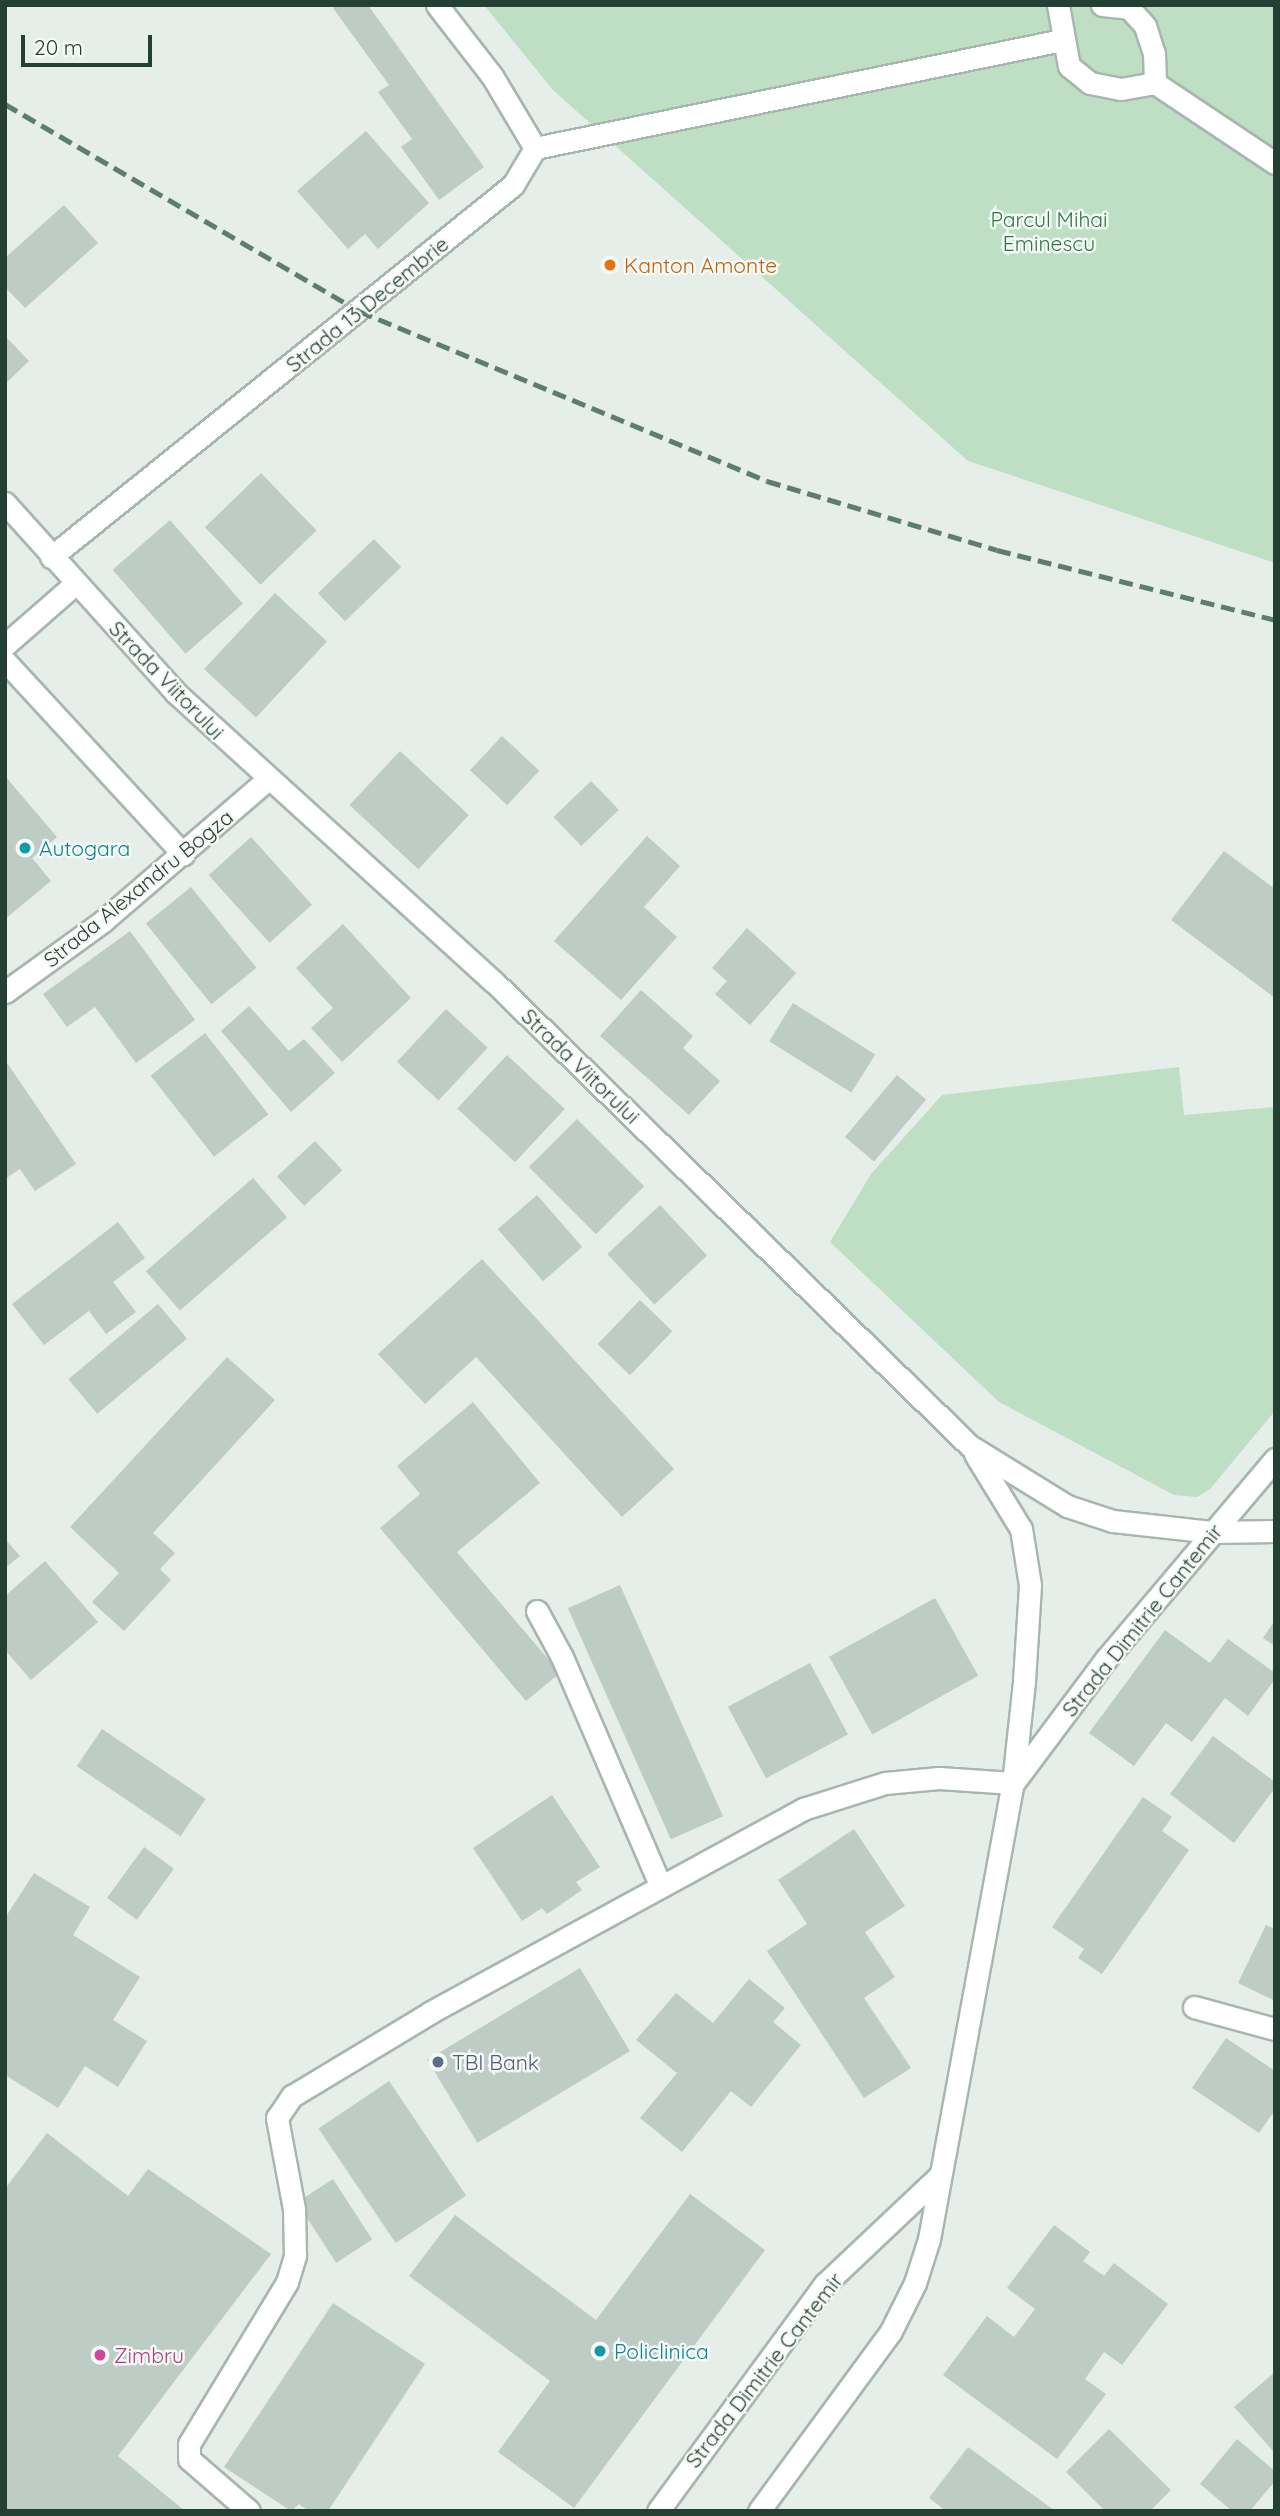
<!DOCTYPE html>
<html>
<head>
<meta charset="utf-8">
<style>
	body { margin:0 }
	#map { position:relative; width:1280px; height:2516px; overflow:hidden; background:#e5eee9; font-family:Quicksand,sans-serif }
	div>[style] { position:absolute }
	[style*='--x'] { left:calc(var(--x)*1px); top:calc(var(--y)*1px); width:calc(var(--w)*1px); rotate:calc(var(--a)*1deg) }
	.green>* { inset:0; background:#bedfc3 }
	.building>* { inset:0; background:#bdccc4; transform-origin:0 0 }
	.roads { filter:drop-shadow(2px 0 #a7b6af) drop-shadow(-2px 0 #a7b6af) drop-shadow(0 2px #a7b6af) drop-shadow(0 -2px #a7b6af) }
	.minor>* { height:21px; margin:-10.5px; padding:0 10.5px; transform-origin:10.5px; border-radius:10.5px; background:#fff }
	.rail>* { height:5px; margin-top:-2.5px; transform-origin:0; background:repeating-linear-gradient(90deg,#5f7c70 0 14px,transparent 0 21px) }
	.dots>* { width:19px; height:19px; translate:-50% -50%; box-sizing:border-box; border:4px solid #f6faf7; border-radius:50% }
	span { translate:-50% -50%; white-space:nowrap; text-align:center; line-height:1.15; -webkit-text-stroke:5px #f6faf7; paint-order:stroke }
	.park-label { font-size:21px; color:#2e7840 }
	.food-label { font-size:21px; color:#c56008 }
	.left { translate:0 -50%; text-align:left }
	.street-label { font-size:21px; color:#244035 }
	.culture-label { font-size:21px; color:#0d838f }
	.service-label { font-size:21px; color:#4e5e75 }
	.hotel-label { font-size:21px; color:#b23c85 }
	.frame { position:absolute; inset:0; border:7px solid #244035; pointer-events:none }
	.scale { position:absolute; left:21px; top:35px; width:131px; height:32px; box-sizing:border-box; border:4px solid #244035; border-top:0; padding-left:9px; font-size:21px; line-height:24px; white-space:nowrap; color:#244035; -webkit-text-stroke:5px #f6faf7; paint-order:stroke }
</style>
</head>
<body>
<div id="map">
	<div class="green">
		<div style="clip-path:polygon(484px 5px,1275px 5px,1275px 563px,968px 461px,553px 90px)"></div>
		<div style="clip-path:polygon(1179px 1067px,1184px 1115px,1275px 1107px,1275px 1411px,1210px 1489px,1197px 1497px,1174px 1495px,999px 1402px,830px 1242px,871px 1174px,942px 1095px)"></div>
	</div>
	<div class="building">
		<div style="clip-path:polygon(336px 5px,368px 5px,484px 167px,439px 200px,401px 147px,412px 139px,378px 92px,389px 85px,333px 8px)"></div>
		<div style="clip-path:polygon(366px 131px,429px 203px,378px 249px,365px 234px,348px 249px,297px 191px)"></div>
		<div style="clip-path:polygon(64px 205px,98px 243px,25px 308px,5px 287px,5px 258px)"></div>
		<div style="clip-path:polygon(5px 336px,29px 361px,5px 384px)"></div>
		<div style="left:261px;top:473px;width:80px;height:78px;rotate:46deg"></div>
		<div style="left:170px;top:520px;width:111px;height:76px;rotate:49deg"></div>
		<div style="left:374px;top:539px;width:39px;height:78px;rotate:46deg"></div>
		<div style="left:275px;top:593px;width:71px;height:104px;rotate:43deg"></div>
		<div style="left:502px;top:736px;width:51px;height:47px;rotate:43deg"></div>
		<div style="left:400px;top:751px;width:94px;height:74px;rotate:43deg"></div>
		<div style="clip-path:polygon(5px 776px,57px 837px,32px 858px,51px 881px,5px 919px)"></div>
		<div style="left:591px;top:781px;width:40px;height:52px;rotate:46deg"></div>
		<div style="clip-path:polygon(647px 836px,680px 866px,644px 907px,677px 937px,621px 1000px,554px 941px)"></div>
		<div style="left:251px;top:837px;width:91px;height:57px;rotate:48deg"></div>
		<div style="clip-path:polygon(1224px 851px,1275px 889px,1275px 998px,1171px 920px)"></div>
		<div style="left:191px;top:887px;width:104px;height:58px;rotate:51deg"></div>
		<div style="clip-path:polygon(343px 924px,411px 998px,342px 1062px,311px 1028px,333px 1008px,296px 968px)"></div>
		<div style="clip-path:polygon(747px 928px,796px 973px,750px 1025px,715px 994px,727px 981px,712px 968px)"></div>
		<div style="clip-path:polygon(130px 931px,195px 1020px,136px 1063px,95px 1007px,67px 1027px,43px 994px)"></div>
		<div style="clip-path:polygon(641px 990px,693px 1036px,683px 1048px,720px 1081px,689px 1115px,600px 1036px)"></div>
		<div style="left:793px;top:1003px;width:97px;height:45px;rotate:32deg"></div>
		<div style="clip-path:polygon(249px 1006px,289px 1051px,304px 1039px,335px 1073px,291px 1112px,221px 1031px)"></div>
		<div style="left:446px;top:1009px;width:57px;height:72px;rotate:43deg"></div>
		<div style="left:205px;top:1033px;width:103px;height:69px;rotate:52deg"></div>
		<div style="left:507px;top:1055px;width:79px;height:73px;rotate:43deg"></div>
		<div style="clip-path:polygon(5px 1060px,76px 1164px,35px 1191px,20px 1169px,5px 1179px)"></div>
		<div style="left:897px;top:1075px;width:38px;height:81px;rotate:40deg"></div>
		<div style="left:577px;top:1119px;width:95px;height:68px;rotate:45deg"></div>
		<div style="left:315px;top:1141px;width:40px;height:52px;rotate:47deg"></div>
		<div style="left:253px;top:1178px;width:52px;height:142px;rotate:49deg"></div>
		<div style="left:537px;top:1195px;width:69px;height:52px;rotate:49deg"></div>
		<div style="left:660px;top:1205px;width:69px;height:72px;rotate:47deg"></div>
		<div style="clip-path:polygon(118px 1222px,145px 1258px,113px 1282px,136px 1312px,106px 1334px,89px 1311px,44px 1345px,12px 1304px)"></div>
		<div style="clip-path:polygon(482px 1259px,674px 1469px,622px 1517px,476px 1357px,425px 1404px,378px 1354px)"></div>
		<div style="left:640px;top:1300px;width:45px;height:61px;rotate:44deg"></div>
		<div style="left:158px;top:1304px;width:45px;height:117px;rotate:50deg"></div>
		<div style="clip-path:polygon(227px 1357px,275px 1400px,153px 1533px,175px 1553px,160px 1569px,171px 1580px,124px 1631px,92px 1602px,119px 1573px,70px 1527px)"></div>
		<div style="clip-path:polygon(473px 1402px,540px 1483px,457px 1552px,560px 1673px,526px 1701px,380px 1528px,420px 1494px,397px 1466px)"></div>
		<div style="clip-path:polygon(5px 1539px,20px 1556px,5px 1568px)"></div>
		<div style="clip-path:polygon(45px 1561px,98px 1622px,31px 1680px,5px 1650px,5px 1596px)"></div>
		<div style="left:620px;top:1585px;width:253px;height:57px;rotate:66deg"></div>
		<div style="left:935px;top:1598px;width:89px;height:121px;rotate:61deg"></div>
		<div style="clip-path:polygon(1275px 1620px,1275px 1646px,1263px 1638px)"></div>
		<div style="clip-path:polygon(1165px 1630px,1210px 1663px,1228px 1639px,1275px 1673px,1275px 1679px,1248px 1716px,1225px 1698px,1192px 1742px,1166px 1723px,1134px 1766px,1089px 1733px)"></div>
		<div style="left:810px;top:1663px;width:81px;height:93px;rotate:62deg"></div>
		<div style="left:102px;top:1729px;width:125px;height:45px;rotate:34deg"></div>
		<div style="clip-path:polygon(1213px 1736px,1275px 1782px,1275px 1788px,1234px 1843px,1170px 1794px)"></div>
		<div style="clip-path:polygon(552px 1795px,600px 1867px,576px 1882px,582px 1890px,547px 1914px,542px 1908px,522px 1921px,473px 1848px)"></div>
		<div style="clip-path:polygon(1143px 1797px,1172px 1817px,1162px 1831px,1189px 1850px,1102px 1974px,1078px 1958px,1084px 1949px,1052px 1927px)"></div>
		<div style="clip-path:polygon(854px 1829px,905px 1906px,865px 1932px,895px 1977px,864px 1998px,911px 2068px,864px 2098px,767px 1951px,807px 1924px,778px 1880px)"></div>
		<div style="left:144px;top:1847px;width:37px;height:63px;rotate:36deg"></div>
		<div style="clip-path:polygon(34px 1873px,90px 1907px,73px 1935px,140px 1977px,113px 2020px,147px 2041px,118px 2087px,85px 2066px,58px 2108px,5px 2075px,5px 1918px)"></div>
		<div style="clip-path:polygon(1266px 1925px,1275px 1929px,1275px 2001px,1238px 1983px)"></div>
		<div style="left:580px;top:1968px;width:97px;height:178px;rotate:59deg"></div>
		<div style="clip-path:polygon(749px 1979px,785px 2008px,773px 2022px,801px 2045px,751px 2107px,731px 2091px,682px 2152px,640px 2118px,677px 2073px,636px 2040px,676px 1993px,713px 2023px)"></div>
		<div style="clip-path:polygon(1226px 2038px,1275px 2071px,1275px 2110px,1259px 2133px,1192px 2088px)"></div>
		<div style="left:389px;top:2081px;width:138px;height:85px;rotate:56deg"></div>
		<div style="clip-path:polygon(47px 2133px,128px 2196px,148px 2169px,271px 2254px,118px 2456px,185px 2511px,5px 2511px,5px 2189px)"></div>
		<div style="left:333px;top:2179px;width:72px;height:43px;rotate:57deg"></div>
		<div style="clip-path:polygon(690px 2194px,765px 2250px,574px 2508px,498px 2452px,550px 2381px,409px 2276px,455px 2215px,596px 2320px)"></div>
		<div style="clip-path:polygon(1054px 2225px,1090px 2252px,1083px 2261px,1104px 2276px,1114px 2263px,1168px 2304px,1122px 2365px,1104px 2352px,1085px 2379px,1106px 2394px,1057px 2459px,943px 2375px,987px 2316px,1014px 2337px,1035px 2309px,1007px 2288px)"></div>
		<div style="clip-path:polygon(333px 2303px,425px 2364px,328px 2511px,309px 2511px,299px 2504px,291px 2511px,224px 2467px)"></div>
		<div style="clip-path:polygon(1275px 2372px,1275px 2453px,1234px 2407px)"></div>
		<div style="clip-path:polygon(1109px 2429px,1171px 2490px,1150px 2511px,1105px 2511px,1066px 2472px)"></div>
		<div style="clip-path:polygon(1237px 2439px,1275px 2471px,1275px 2481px,1250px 2511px,1232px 2511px,1200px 2484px)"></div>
		<div style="clip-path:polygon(968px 2447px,1055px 2511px,946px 2511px,929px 2498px)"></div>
	</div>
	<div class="roads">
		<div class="minor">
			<div style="--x:1058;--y:5;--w:62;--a:79.8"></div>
			<div style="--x:1069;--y:66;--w:27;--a:39"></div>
			<div style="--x:1090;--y:83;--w:32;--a:11"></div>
			<div style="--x:1121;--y:89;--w:35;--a:-10"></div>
			<div style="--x:1155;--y:83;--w:144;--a:33.7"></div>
			<div style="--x:1102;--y:5;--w:27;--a:6"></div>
			<div style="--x:1129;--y:8;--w:24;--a:48"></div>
			<div style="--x:1145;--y:26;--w:28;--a:72"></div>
			<div style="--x:1154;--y:53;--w:30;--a:88"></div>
			<div style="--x:535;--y:148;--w:538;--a:-11.58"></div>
			<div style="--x:5;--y:503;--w:254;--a:48"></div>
			<div style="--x:175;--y:692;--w:431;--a:42.3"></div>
			<div style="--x:494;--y:982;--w:665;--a:44.27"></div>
			<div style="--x:970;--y:1446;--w:114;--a:31.7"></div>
			<div style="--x:1067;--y:1506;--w:48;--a:18.1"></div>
			<div style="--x:1113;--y:1521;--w:101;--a:6.3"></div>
			<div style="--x:1213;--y:1532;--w:62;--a:-0.9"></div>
			<div style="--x:51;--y:557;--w:593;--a:-38.84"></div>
			<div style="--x:513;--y:185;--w:43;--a:-59.3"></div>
			<div style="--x:535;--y:148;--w:84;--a:-120.8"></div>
			<div style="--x:492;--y:76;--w:90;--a:-127.8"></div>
			<div style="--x:5;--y:645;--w:94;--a:-41.1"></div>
			<div style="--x:5;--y:661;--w:263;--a:47.3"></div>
			<div style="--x:5;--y:992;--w:121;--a:-35.9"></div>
			<div style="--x:103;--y:921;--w:216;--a:-40.7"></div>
			<div style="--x:537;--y:1611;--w:52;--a:61.5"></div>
			<div style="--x:562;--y:1657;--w:248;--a:66.7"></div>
			<div style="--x:1014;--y:1782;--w:154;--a:-53.2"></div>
			<div style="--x:1106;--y:1659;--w:262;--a:-49.8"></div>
			<div style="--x:1194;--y:2007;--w:84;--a:15.2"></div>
			<div style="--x:249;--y:2511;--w:79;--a:-139.1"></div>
			<div style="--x:189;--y:2459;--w:15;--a:-90"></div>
			<div style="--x:189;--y:2444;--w:189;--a:-58.8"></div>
			<div style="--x:287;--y:2282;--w:28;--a:-73"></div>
			<div style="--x:295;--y:2255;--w:46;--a:-91.2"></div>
			<div style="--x:294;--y:2209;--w:93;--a:-100.6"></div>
			<div style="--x:277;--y:2118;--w:27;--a:-56"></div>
			<div style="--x:292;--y:2096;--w:162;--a:-31.1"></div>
			<div style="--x:431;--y:2012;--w:424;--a:-28.6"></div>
			<div style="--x:803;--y:1809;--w:86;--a:-17.6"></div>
			<div style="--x:885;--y:1783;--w:54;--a:-5.3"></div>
			<div style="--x:939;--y:1778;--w:74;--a:3.9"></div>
			<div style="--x:658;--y:2511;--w:282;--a:-53.7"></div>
			<div style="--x:825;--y:2284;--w:156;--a:-43.4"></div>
			<div style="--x:759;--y:2511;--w:223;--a:-53.7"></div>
			<div style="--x:891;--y:2331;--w:54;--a:-63.4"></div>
			<div style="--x:915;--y:2283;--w:46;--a:-72.3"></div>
			<div style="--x:929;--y:2239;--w:464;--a:-79.6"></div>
			<div style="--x:1013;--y:1783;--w:103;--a:-83.8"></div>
			<div style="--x:1024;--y:1681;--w:96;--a:-86.4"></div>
			<div style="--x:1030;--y:1585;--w:57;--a:-99.1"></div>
			<div style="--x:1021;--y:1529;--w:88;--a:-121.5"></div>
		</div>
	</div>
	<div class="rail">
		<div style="--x:5;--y:104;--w:410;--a:30.3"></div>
		<div style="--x:359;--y:311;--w:442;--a:22.6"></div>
		<div style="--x:767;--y:481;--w:240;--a:16.7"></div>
		<div style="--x:997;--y:550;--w:287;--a:14.1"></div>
	</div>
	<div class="dots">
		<div style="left:610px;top:265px;background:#e8710a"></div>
		<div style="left:25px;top:848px;background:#0f9aa8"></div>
		<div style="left:438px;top:2062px;background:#5c6f8a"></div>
		<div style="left:600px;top:2351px;background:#0f9aa8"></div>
		<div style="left:100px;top:2355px;background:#d1479c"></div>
	</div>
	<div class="park-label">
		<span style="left:1049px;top:231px">Parcul Mihai<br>Eminescu</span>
	</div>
	<div class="food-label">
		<span class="left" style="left:624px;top:265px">Kanton Amonte</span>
	</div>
	<div class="street-label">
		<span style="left:367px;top:304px;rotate:-39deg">Strada 13 Decembrie</span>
		<span style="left:167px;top:680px;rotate:46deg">Strada Viitorului</span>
		<span style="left:138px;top:888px;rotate:-39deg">Strada Alexandru Bogza</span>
		<span style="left:581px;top:1066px;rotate:44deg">Strada Viitorului</span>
		<span style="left:1142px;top:1620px;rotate:-51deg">Strada Dimitrie Cantemir</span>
		<span style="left:764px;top:2370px;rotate:-52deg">Strada Dimitrie Cantemir</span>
	</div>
	<div class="culture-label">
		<span class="left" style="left:39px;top:848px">Autogara</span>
		<span class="left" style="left:614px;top:2351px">Policlinica</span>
	</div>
	<div class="service-label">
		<span class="left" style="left:452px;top:2062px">TBI Bank</span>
	</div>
	<div class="hotel-label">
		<span class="left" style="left:114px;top:2355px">Zimbru</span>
	</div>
	<div class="frame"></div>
	<div class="scale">20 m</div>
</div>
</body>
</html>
